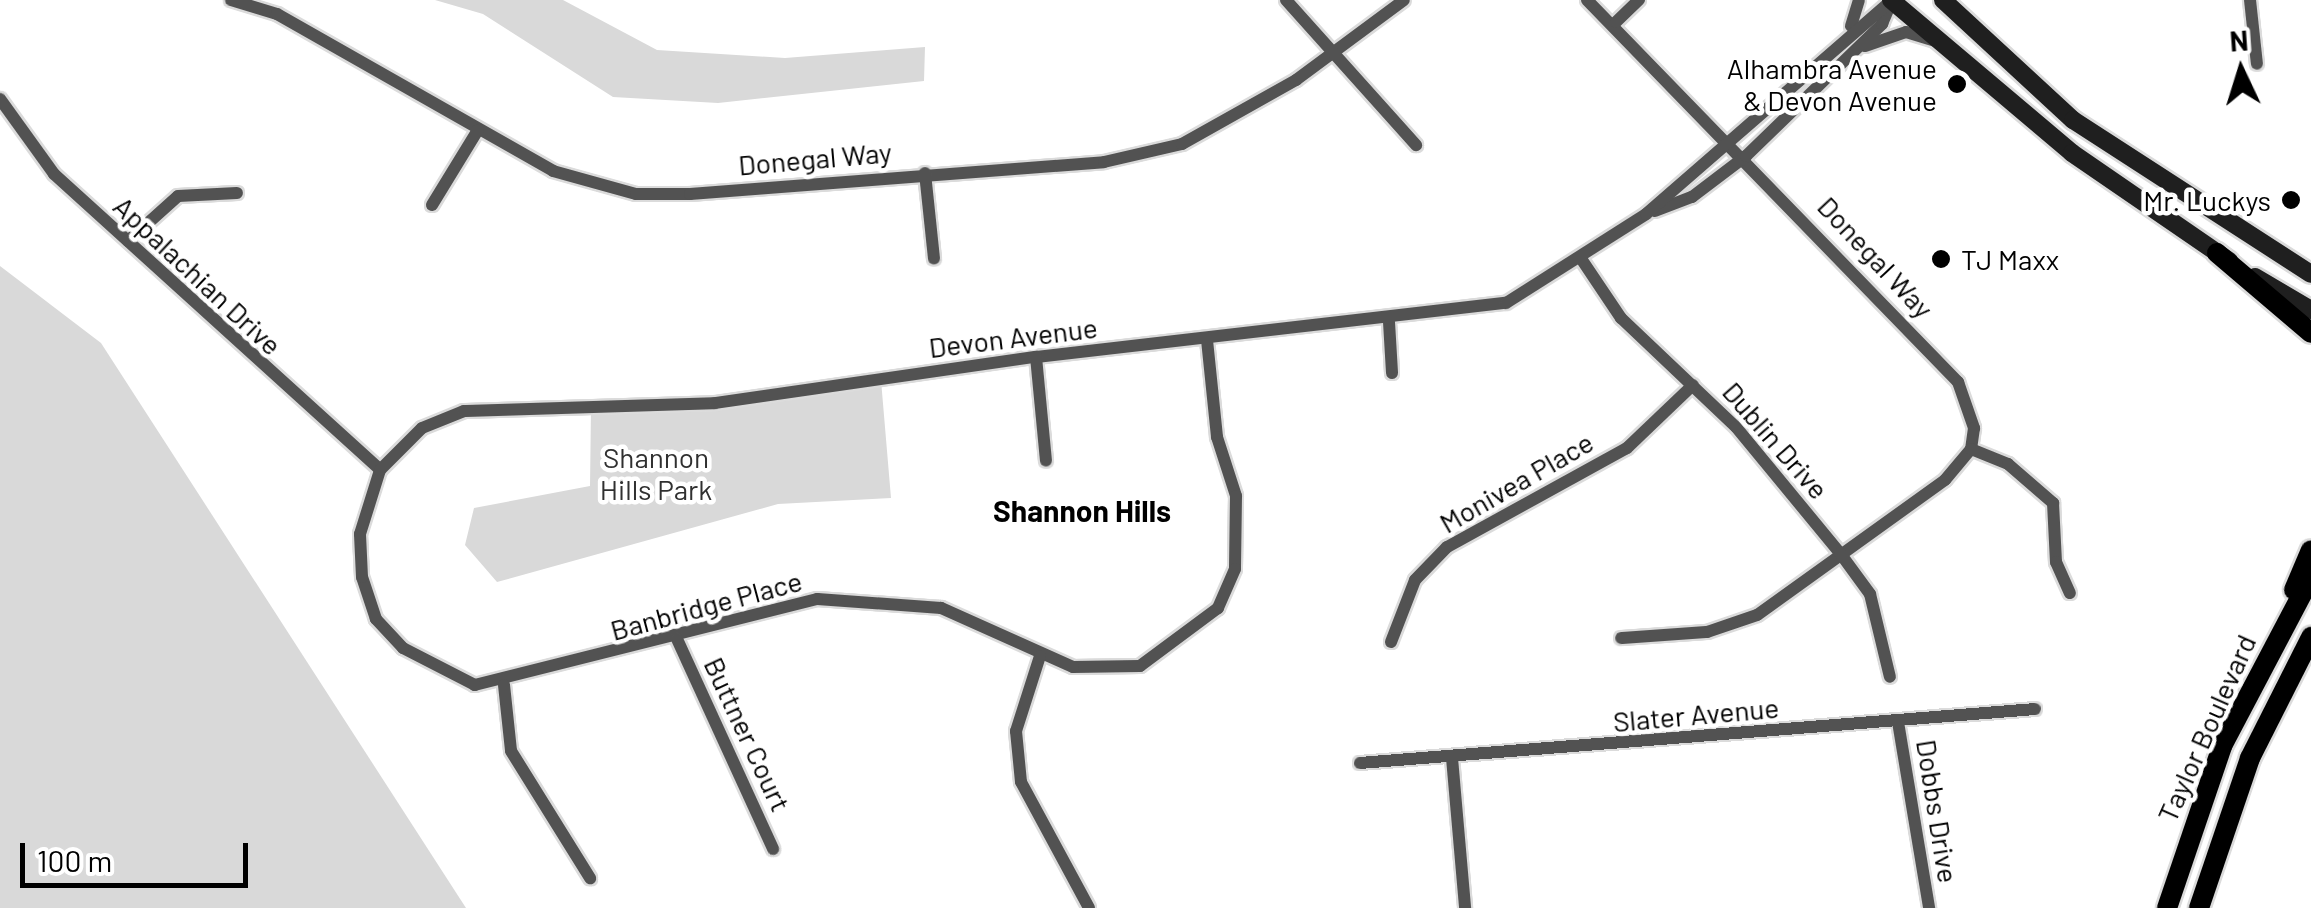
<!DOCTYPE html>
<html>
<head>
<meta charset="utf-8">
<style>
	body { margin:0 }
	#map { position:relative; width:2311px; height:908px; overflow:hidden; background:#fff; font-family:Barlow,sans-serif }
	div>[style] { position:absolute }
	[style*='--x'] { left:calc(var(--x)*1px); top:calc(var(--y)*1px); width:calc(var(--w)*1px); rotate:calc(var(--a)*1deg) }
	.green>* { inset:0; background:#d9d9d9 }
	.roads { filter:drop-shadow(2px 0 #dbdbdb) drop-shadow(-2px 0 #dbdbdb) drop-shadow(0 2px #dbdbdb) drop-shadow(0 -2px #dbdbdb) }
	.street>* { height:12px; margin:-6px; padding:0 6px; transform-origin:6px; border-radius:6px; background:#525252 }
	.secondary>* { height:18px; margin:-9px; padding:0 9px; transform-origin:9px; border-radius:9px; background:#1f1f1f }
	.primary>* { height:20px; margin:-10px; padding:0 10px; transform-origin:10px; border-radius:10px; background:#000 }
	.dots>* { width:28px; height:28px; translate:-50% -50%; box-sizing:border-box; border:5px solid #fff; border-radius:50% }
	span { translate:-50% -50%; white-space:nowrap; text-align:center; line-height:1.15; -webkit-text-stroke:9px #fff; paint-order:stroke }
	.poi-label { font-size:28px; color:#000 }
	.right { translate:-100% -50%; text-align:right }
	.left { translate:0 -50%; text-align:left }
	.street-label { font-size:28px; color:#000 }
	.park-label { font-size:28px; color:#303030 }
	.neighbourhood-label { font-size:30px; color:#000; font-weight:700 }
	.north { position:absolute; left:2191px; top:20px; width:100px; height:100px; -webkit-text-stroke:8px #fff; paint-order:stroke; rotate:356deg; font-size:28px; font-weight:700; line-height:40px; text-align:center; color:#000 }
	.north::after { content:''; display:block; margin:auto; width:35px; height:45px; background:#000; clip-path:polygon(50% 0,100% 100%,50% 72%,0 100%) }
	.scale { position:absolute; left:20px; top:843px; width:228px; height:45px; box-sizing:border-box; border:5px solid #000; border-top:0; padding-left:12px; font-size:30px; line-height:35px; white-space:nowrap; color:#000; -webkit-text-stroke:8px #fff; paint-order:stroke }
</style>
</head>
<body>
<div id="map">
	<div class="green">
		<div style="clip-path:polygon(435px 0,563px 0,657px 50px,785px 58px,925px 47px,924px 81px,718px 103px,613px 97px,483px 14px)"></div>
		<div style="clip-path:polygon(0 266px,101px 343px,466px 908px,0 908px)"></div>
		<div style="clip-path:polygon(881px 380px,891px 498px,778px 504px,497px 582px,465px 545px,474px 508px,590px 486px,591px 407px,715px 403px)"></div>
	</div>
	<div class="roads">
		<div class="street">
			<div style="--x:231;--y:0;--w:48;--a:16.9"></div>
			<div style="--x:277;--y:14;--w:318;--a:29.6"></div>
			<div style="--x:553;--y:171;--w:86;--a:15.5"></div>
			<div style="--x:636;--y:194;--w:54;--a:0"></div>
			<div style="--x:690;--y:194;--w:415;--a:-4.4"></div>
			<div style="--x:1104;--y:162;--w:80;--a:-13"></div>
			<div style="--x:1182;--y:144;--w:131;--a:-29.3"></div>
			<div style="--x:1296;--y:80;--w:134;--a:-36.5"></div>
			<div style="--x:1286;--y:0;--w:195;--a:48.1"></div>
			<div style="--x:1587;--y:0;--w:533;--a:45.84"></div>
			<div style="--x:1958;--y:382;--w:49;--a:70.8"></div>
			<div style="--x:1974;--y:428;--w:21;--a:98"></div>
			<div style="--x:1971;--y:449;--w:40;--a:130"></div>
			<div style="--x:1945;--y:480;--w:231;--a:144.3"></div>
			<div style="--x:1757;--y:615;--w:53;--a:161.2"></div>
			<div style="--x:1707;--y:632;--w:86;--a:176"></div>
			<div style="--x:2250;--y:0;--w:64;--a:83.8"></div>
			<div style="--x:1616;--y:22;--w:32;--a:-44"></div>
			<div style="--x:1851;--y:26;--w:27;--a:-73"></div>
			<div style="--x:1865;--y:46;--w:43;--a:-18.9"></div>
			<div style="--x:1906;--y:32;--w:30;--a:17"></div>
			<div style="--x:0;--y:99;--w:92;--a:54.2"></div>
			<div style="--x:54;--y:174;--w:440;--a:42.2"></div>
			<div style="--x:925;--y:173;--w:86;--a:84"></div>
			<div style="--x:432;--y:205;--w:88;--a:-58.5"></div>
			<div style="--x:1655;--y:211;--w:40;--a:-21"></div>
			<div style="--x:1692;--y:197;--w:68;--a:-37.2"></div>
			<div style="--x:1746;--y:156;--w:190;--a:-44.1"></div>
			<div style="--x:1882;--y:24;--w:26;--a:-67"></div>
			<div style="--x:128;--y:241;--w:67;--a:-42"></div>
			<div style="--x:178;--y:196;--w:59;--a:-2.9"></div>
			<div style="--x:1582;--y:260;--w:70;--a:56.1"></div>
			<div style="--x:1621;--y:318;--w:158;--a:43.5"></div>
			<div style="--x:1736;--y:427;--w:163;--a:50.5"></div>
			<div style="--x:1840;--y:553;--w:51;--a:53.8"></div>
			<div style="--x:1870;--y:594;--w:85;--a:76.5"></div>
			<div style="--x:1389;--y:322;--w:51;--a:86.6"></div>
			<div style="--x:1207;--y:340;--w:98;--a:84.1"></div>
			<div style="--x:1217;--y:437;--w:62;--a:72.1"></div>
			<div style="--x:1236;--y:496;--w:73;--a:90.8"></div>
			<div style="--x:1235;--y:569;--w:43;--a:113.6"></div>
			<div style="--x:1218;--y:608;--w:97;--a:143.4"></div>
			<div style="--x:1140;--y:666;--w:67;--a:179.1"></div>
			<div style="--x:1073;--y:667;--w:145;--a:-155.9"></div>
			<div style="--x:941;--y:608;--w:124;--a:-175.8"></div>
			<div style="--x:817;--y:599;--w:353;--a:165.9"></div>
			<div style="--x:475;--y:685;--w:81;--a:-152.8"></div>
			<div style="--x:403;--y:648;--w:40;--a:-133"></div>
			<div style="--x:376;--y:619;--w:44;--a:-108.4"></div>
			<div style="--x:362;--y:577;--w:43;--a:-92.7"></div>
			<div style="--x:360;--y:534;--w:67;--a:-72.6"></div>
			<div style="--x:380;--y:470;--w:59;--a:-45"></div>
			<div style="--x:422;--y:428;--w:45;--a:-22"></div>
			<div style="--x:464;--y:411;--w:251;--a:-1.8"></div>
			<div style="--x:715;--y:403;--w:324;--a:-8.2"></div>
			<div style="--x:1036;--y:357;--w:473;--a:-6.6"></div>
			<div style="--x:1506;--y:303;--w:166;--a:-32.4"></div>
			<div style="--x:1646;--y:214;--w:326;--a:-41"></div>
			<div style="--x:1036;--y:357;--w:104;--a:84.5"></div>
			<div style="--x:1971;--y:449;--w:40;--a:22"></div>
			<div style="--x:2008;--y:464;--w:60;--a:40.9"></div>
			<div style="--x:2053;--y:503;--w:59;--a:87.1"></div>
			<div style="--x:2056;--y:562;--w:34;--a:66"></div>
			<div style="--x:677;--y:639;--w:231;--a:65.4"></div>
			<div style="--x:1391;--y:642;--w:66;--a:-68.8"></div>
			<div style="--x:1415;--y:580;--w:46;--a:-45.9"></div>
			<div style="--x:1447;--y:547;--w:205;--a:-28.8"></div>
			<div style="--x:1627;--y:448;--w:91;--a:-43.7"></div>
			<div style="--x:1040;--y:656;--w:79;--a:107.7"></div>
			<div style="--x:1016;--y:731;--w:51;--a:84.4"></div>
			<div style="--x:1021;--y:782;--w:143;--a:61.6"></div>
			<div style="--x:504;--y:685;--w:66;--a:83.9"></div>
			<div style="--x:511;--y:751;--w:150;--a:58.1"></div>
			<div style="--x:1898;--y:722;--w:189;--a:80.5"></div>
			<div style="--x:1452;--y:758;--w:151;--a:85"></div>
			<div style="--x:1360;--y:763;--w:677;--a:-4.57"></div>
		</div>
		<div class="secondary">
			<div style="--x:1891;--y:0;--w:237;--a:40.2"></div>
			<div style="--x:2072;--y:153;--w:191;--a:34.5"></div>
			<div style="--x:1943;--y:0;--w:177;--a:42.7"></div>
			<div style="--x:2073;--y:120;--w:283;--a:32.9"></div>
			<div style="--x:2255;--y:277;--w:65;--a:30.5"></div>
		</div>
		<div class="primary">
			<div style="--x:2217;--y:253;--w:123;--a:40.4"></div>
			<div style="--x:2294;--y:590;--w:43;--a:-67"></div>
			<div style="--x:2167;--y:908;--w:171;--a:-71.2"></div>
			<div style="--x:2222;--y:746;--w:191;--a:-62.2"></div>
			<div style="--x:2199;--y:908;--w:158;--a:-71.2"></div>
			<div style="--x:2250;--y:758;--w:136;--a:-63.2"></div>
		</div>
	</div>
	<div class="dots">
		<div style="left:1957px;top:84px;background:#000"></div>
		<div style="left:2291px;top:200px;background:#000"></div>
		<div style="left:1941px;top:259px;background:#000"></div>
	</div>
	<div class="poi-label">
		<span class="right" style="left:1937px;top:84px">Alhambra Avenue<br>&amp; Devon Avenue</span>
		<span class="right" style="left:2271px;top:200px">Mr. Luckys</span>
		<span class="left" style="left:1961px;top:259px">TJ Maxx</span>
	</div>
	<div class="street-label">
		<span style="left:815px;top:158px;rotate:-5deg">Donegal Way</span>
		<span style="left:1876px;top:257px;rotate:47deg">Donegal Way</span>
		<span style="left:198px;top:275px;rotate:43deg">Appalachian Drive</span>
		<span style="left:1013px;top:337px;rotate:-7deg">Devon Avenue</span>
		<span style="left:1776px;top:440px;rotate:49deg">Dublin Drive</span>
		<span style="left:1516px;top:482px;rotate:-30deg">Monivea Place</span>
		<span style="left:706px;top:605px;rotate:-15deg">Banbridge Place</span>
		<span style="left:1696px;top:714px;rotate:-5deg">Slater Avenue</span>
		<span style="left:2206px;top:728px;rotate:-66deg">Taylor Boulevard</span>
		<span style="left:748px;top:734px;rotate:65deg">Buttner Court</span>
		<span style="left:1938px;top:811px;rotate:81deg">Dobbs Drive</span>
	</div>
	<div class="park-label">
		<span style="left:656px;top:473px">Shannon<br>Hills Park</span>
	</div>
	<div class="neighbourhood-label">
		<span style="left:1082px;top:510px">Shannon Hills</span>
	</div>
	<div class="north">N</div>
	<div class="scale">100 m</div>
</div>
</body>
</html>
